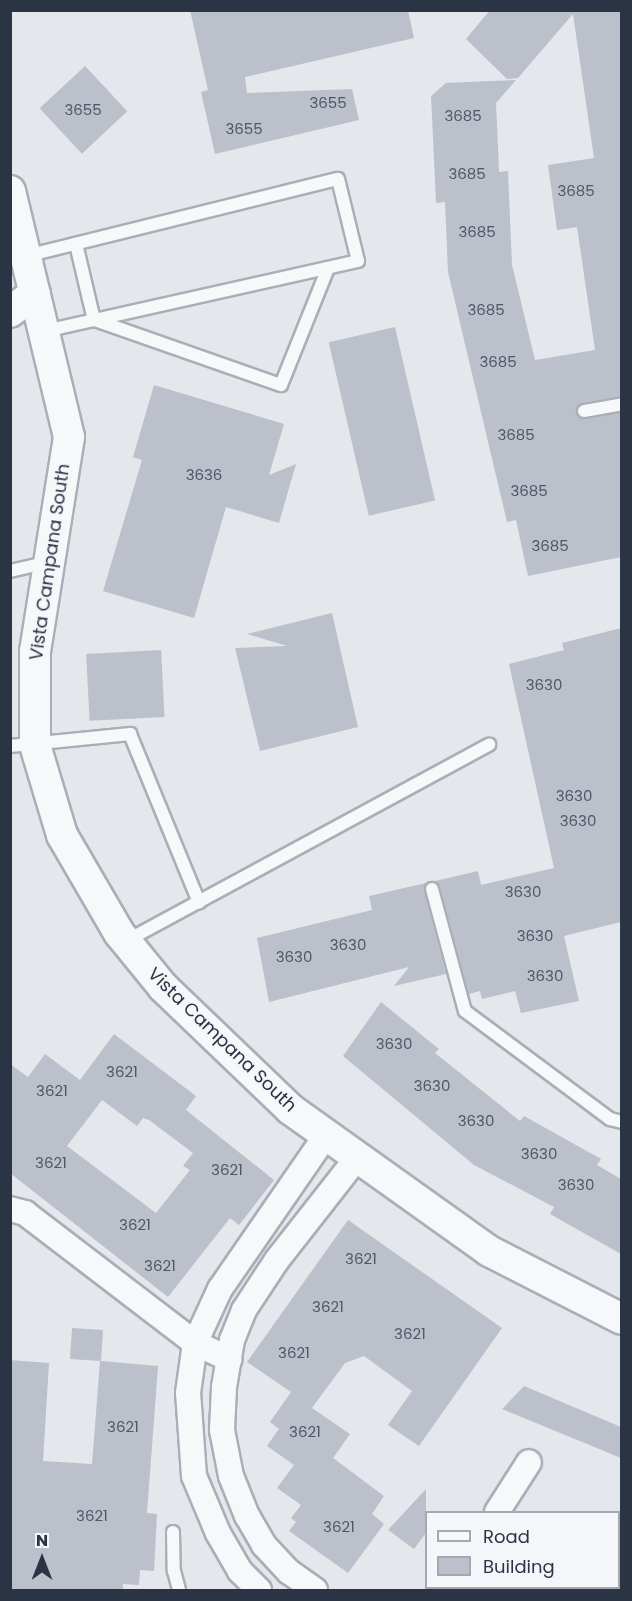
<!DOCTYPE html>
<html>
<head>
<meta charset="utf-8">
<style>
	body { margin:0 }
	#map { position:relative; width:632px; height:1601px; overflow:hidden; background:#e4e7ec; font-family:Poppins,sans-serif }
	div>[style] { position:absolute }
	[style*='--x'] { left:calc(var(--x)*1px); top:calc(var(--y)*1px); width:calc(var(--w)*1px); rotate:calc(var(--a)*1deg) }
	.building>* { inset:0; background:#bbc0ca; transform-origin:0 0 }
	.roads { filter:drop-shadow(2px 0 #a9aeb7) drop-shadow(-2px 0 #a9aeb7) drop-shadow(0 2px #a9aeb7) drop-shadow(0 -2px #a9aeb7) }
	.service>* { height:12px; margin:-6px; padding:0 6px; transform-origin:6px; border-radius:6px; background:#f7f8fa }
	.minor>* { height:24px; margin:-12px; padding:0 12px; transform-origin:12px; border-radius:12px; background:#f7f8fa }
	.tertiary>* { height:30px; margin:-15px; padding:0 15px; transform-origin:15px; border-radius:15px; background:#f7f8fa }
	span { translate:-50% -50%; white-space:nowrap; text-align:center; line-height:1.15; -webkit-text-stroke:4.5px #f4f6f9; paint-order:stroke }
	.number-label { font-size:15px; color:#4f5766 }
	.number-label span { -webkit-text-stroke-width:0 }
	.street-label { font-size:18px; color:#2b3445 }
	.frame { position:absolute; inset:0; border:12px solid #2b3445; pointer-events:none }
	.legend { position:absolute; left:425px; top:1511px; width:195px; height:78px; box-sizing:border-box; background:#f4f6f9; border:2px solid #a4a8b1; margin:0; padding:8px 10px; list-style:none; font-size:18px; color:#2b3445 }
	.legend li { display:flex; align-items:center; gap:12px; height:30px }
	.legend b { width:30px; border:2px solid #a4a8b1 }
	.north { position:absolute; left:12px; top:1529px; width:60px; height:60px; -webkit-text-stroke:4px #f4f6f9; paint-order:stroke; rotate:0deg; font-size:16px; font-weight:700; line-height:24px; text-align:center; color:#2b3445 }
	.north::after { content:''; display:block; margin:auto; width:21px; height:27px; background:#2b3445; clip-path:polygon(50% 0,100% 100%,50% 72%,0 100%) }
</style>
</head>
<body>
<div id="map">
	<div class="building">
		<div style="clip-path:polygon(190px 10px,408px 10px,414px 38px,245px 77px,247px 93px,352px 89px,359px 120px,215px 154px,201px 92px,208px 90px)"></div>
		<div style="clip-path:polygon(490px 10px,621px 10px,621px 396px,582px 403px,576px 412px,585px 419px,621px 412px,621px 557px,528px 576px,516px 520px,507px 522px,448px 272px,445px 202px,436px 203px,431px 96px,446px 83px,516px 80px,496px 103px,499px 172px,508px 171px,512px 265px,535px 360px,595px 350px,577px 227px,557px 230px,548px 165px,594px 158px,573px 14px,518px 78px,507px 79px,466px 39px)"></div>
		<div style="left:85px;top:66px;width:62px;height:62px;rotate:47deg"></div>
		<div style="left:395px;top:327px;width:178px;height:68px;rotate:77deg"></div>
		<div style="clip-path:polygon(154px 385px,284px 424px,269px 475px,296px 464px,279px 523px,226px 507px,194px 618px,103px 591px,142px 460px,133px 457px)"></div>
		<div style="clip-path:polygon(332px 613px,358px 727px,260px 751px,235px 648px,287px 646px,247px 634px)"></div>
		<div style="clip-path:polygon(621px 628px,621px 922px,564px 936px,579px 1001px,521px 1013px,515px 991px,482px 999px,480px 991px,469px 994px,440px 887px,435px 881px,478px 871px,481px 885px,554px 868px,509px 664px,564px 650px,562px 643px)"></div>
		<div style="left:161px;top:650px;width:67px;height:75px;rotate:87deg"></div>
		<div style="clip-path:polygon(426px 883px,424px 891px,446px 974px,394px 986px,409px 967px,269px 1002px,257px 938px,372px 910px,369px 896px)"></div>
		<div style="clip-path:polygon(381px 1002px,439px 1049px,435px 1053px,520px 1121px,524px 1116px,601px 1159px,597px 1165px,621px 1179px,621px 1254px,550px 1214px,554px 1207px,474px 1165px,343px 1056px)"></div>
		<div style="clip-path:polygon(evenodd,114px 1034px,196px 1096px,186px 1110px,274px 1180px,239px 1225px,230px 1218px,168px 1297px,10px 1173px,10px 1064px,28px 1077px,45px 1054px,80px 1080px,114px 1034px,102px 1100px,137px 1126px,143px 1118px,149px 1120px,193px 1153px,183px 1166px,190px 1170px,156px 1213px,67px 1146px,102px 1100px)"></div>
		<div style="clip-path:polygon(348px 1220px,502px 1328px,419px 1446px,388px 1425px,412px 1391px,364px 1356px,345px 1363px,312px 1408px,350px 1434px,333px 1458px,384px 1496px,372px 1514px,384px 1524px,348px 1573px,289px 1531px,296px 1522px,291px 1518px,301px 1505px,277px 1488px,294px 1465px,267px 1446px,279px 1429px,270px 1422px,291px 1392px,247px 1362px)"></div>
		<div style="clip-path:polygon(72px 1328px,103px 1330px,101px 1361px,158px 1366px,147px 1513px,157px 1514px,154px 1571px,140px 1570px,139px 1585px,123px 1584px,123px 1590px,10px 1590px,10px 1360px,49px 1363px,43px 1461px,92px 1464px,100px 1361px,70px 1359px)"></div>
		<div style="clip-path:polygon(524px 1386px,621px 1427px,621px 1458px,502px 1409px)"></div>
		<div style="clip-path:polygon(426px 1489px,426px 1533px,414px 1549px,388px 1530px)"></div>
	</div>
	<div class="roads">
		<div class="service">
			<div style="--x:76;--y:244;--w:78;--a:76.7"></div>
			<div style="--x:26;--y:256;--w:321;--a:-13.9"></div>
			<div style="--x:338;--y:179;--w:84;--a:76.3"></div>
			<div style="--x:358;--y:261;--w:322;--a:167.4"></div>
			<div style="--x:95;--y:320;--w:197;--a:19.3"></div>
			<div style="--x:281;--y:385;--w:126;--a:-68.1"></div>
			<div style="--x:584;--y:411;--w:39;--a:-10"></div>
			<div style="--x:10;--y:571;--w:39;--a:-13"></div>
			<div style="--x:10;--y:746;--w:121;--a:-5.7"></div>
			<div style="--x:130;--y:734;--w:182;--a:67.7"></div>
			<div style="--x:432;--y:889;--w:126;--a:74.9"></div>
			<div style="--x:465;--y:1011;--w:181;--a:36.7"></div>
			<div style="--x:610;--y:1119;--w:12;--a:14"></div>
			<div style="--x:126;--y:941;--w:413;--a:-28.4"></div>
			<div style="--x:173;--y:1532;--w:39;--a:89"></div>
			<div style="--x:174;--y:1571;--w:20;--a:75"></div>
		</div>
		<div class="minor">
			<div style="--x:10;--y:1209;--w:16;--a:15"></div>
			<div style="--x:25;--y:1213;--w:214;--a:37.4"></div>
			<div style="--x:195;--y:1343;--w:38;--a:25"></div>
			<div style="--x:497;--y:1512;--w:59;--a:-57.4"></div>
			<div style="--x:259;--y:1590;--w:27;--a:-135"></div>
			<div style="--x:240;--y:1571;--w:44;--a:-120.1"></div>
			<div style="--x:218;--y:1533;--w:62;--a:-112.8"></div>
			<div style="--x:194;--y:1476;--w:83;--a:-94.1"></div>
			<div style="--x:188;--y:1393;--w:50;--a:-82"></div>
			<div style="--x:195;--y:1343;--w:60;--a:-65.2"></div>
			<div style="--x:220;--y:1289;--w:185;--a:-55.4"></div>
			<div style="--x:315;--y:1590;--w:32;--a:-145"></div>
			<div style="--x:289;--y:1572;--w:37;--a:-133"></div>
			<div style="--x:264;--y:1545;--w:34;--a:-120"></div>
			<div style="--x:247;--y:1516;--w:43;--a:-111.8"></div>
			<div style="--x:231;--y:1476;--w:47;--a:-101.1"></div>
			<div style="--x:222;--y:1430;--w:43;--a:-87.3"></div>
			<div style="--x:224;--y:1387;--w:48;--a:-80.3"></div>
			<div style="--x:232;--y:1340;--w:32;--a:-68"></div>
			<div style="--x:244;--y:1310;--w:60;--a:-56.6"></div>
			<div style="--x:277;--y:1260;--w:130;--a:-51.9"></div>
			<div style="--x:448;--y:1590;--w:3;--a:-45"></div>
		</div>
		<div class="tertiary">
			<div style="--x:10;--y:191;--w:253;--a:76.5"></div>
			<div style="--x:69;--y:437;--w:217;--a:99"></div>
			<div style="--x:35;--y:651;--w:94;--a:90"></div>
			<div style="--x:35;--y:745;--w:94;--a:73.3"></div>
			<div style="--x:62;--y:835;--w:113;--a:59.8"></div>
			<div style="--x:119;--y:933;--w:70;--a:50.8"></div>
			<div style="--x:163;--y:987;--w:176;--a:43.8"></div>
			<div style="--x:290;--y:1109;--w:244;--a:35.5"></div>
			<div style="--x:489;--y:1251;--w:149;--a:27.1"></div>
			<div style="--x:10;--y:312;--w:31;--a:-37"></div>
		</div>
	</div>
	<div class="number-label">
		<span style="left:328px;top:103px">3655</span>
		<span style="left:83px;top:110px">3655</span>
		<span style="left:463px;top:116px">3685</span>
		<span style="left:244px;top:129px">3655</span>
		<span style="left:467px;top:174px">3685</span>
		<span style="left:576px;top:191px">3685</span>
		<span style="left:477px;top:232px">3685</span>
		<span style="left:486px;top:310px">3685</span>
		<span style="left:498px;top:362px">3685</span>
		<span style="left:516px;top:435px">3685</span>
		<span style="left:204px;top:475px">3636</span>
		<span style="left:529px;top:491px">3685</span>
		<span style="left:550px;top:546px">3685</span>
		<span style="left:544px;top:685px">3630</span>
		<span style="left:574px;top:796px">3630</span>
		<span style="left:578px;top:821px">3630</span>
		<span style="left:523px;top:892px">3630</span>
		<span style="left:535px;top:936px">3630</span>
		<span style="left:348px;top:945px">3630</span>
		<span style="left:294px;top:957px">3630</span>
		<span style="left:545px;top:976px">3630</span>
		<span style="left:394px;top:1044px">3630</span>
		<span style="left:122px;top:1072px">3621</span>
		<span style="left:432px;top:1086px">3630</span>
		<span style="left:52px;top:1091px">3621</span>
		<span style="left:476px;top:1121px">3630</span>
		<span style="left:539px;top:1154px">3630</span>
		<span style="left:51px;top:1163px">3621</span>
		<span style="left:227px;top:1170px">3621</span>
		<span style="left:576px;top:1185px">3630</span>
		<span style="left:135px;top:1225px">3621</span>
		<span style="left:361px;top:1259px">3621</span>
		<span style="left:160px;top:1266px">3621</span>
		<span style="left:328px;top:1307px">3621</span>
		<span style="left:410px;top:1334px">3621</span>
		<span style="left:294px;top:1353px">3621</span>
		<span style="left:123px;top:1427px">3621</span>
		<span style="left:305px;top:1432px">3621</span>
		<span style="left:92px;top:1516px">3621</span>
		<span style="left:339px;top:1527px">3621</span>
	</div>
	<div class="street-label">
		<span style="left:50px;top:562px;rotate:-82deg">Vista Campana South</span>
		<span style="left:222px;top:1040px;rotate:44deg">Vista Campana South</span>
	</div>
	<div class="frame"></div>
	<ul class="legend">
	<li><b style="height:8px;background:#f7f8fa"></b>Road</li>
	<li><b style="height:16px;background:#bbc0ca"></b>Building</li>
	</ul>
	<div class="north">N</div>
</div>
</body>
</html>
